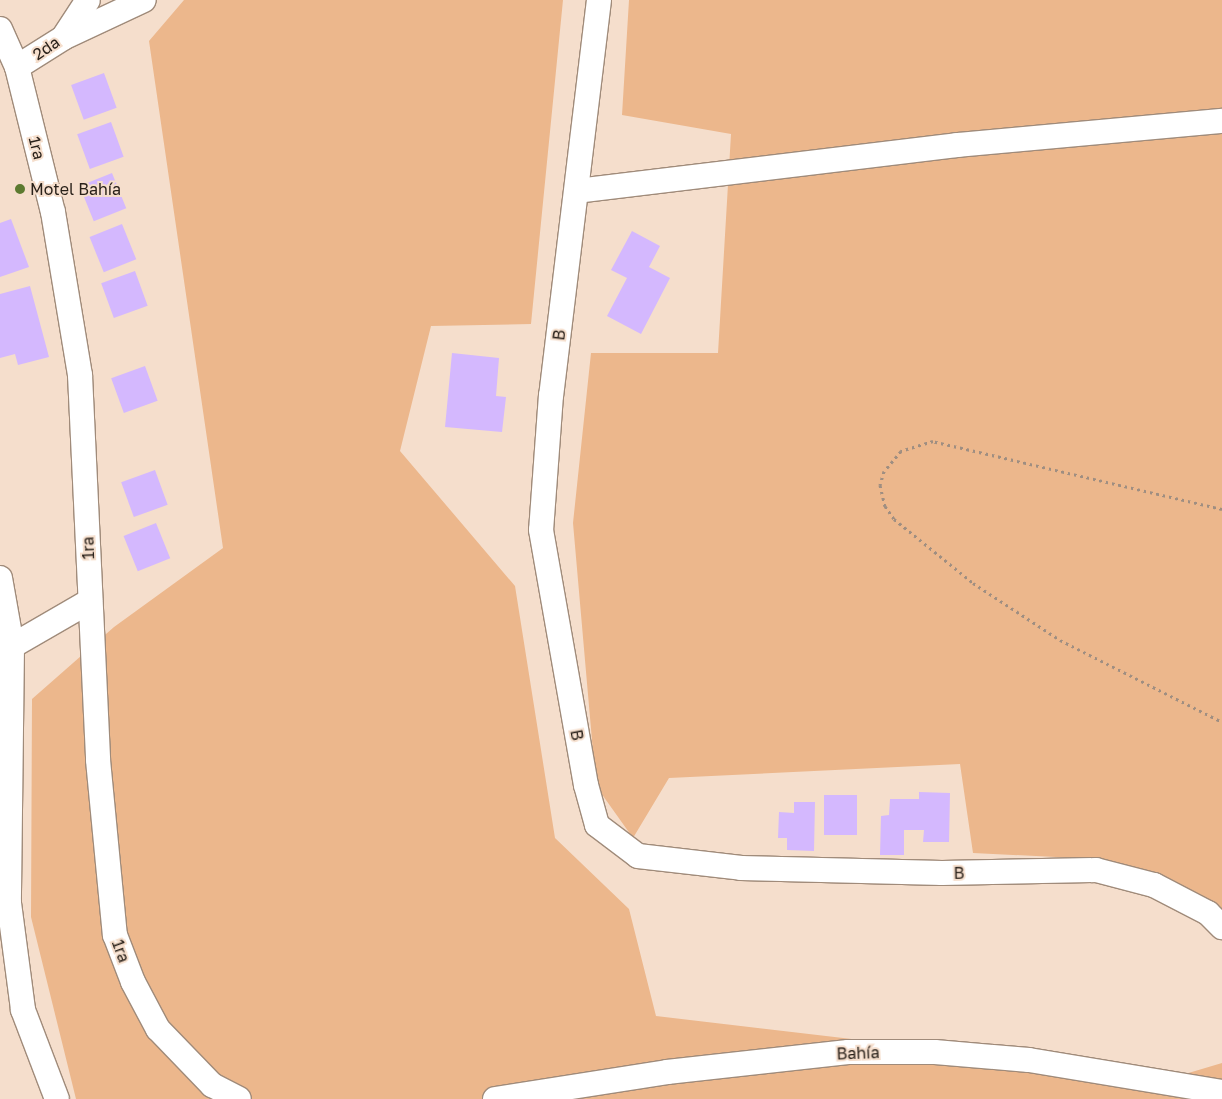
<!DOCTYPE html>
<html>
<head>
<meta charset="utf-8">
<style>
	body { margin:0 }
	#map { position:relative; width:1222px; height:1099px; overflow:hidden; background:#f5decc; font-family:"Golos Text",sans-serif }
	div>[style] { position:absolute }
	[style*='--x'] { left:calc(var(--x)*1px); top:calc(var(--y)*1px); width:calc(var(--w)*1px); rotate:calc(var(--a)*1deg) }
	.green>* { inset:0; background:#ecb78c }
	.building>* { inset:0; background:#d4b8fe; transform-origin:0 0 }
	.path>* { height:3px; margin-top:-1.5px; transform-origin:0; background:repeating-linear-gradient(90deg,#9f8e81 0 2.5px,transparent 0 6.5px) }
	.roads { filter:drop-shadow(1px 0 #a08b7a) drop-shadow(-1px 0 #a08b7a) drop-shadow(0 1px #a08b7a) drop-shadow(0 -1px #a08b7a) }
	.minor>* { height:24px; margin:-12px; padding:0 12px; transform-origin:12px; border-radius:12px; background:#fff }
	.dots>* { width:14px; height:14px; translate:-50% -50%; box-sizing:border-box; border:2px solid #f5decc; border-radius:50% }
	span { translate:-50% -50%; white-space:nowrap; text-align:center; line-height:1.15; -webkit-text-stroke:4px #f5decc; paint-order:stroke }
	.street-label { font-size:16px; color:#29211a }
	.poi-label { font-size:16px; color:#29211a }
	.left { translate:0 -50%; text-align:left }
</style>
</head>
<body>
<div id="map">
	<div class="green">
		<div style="clip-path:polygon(184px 0,563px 0,531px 324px,431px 326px,400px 451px,515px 586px,555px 838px,629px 909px,656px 1016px,1175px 1077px,1222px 1063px,1222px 1099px,76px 1099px,31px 917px,32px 699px,114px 627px,223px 548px,149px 41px)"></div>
		<div style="clip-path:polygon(629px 0,1222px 0,1222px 937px,1170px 902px,1076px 858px,973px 853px,960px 764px,669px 778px,633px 838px,596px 786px,573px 523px,591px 353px,718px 353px,731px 134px,622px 115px)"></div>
	</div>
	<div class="building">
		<div style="left:104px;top:73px;width:37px;height:35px;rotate:70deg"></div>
		<div style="left:111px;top:122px;width:37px;height:36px;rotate:70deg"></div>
		<div style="left:112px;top:173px;width:38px;height:35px;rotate:68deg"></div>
		<div style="clip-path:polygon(11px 219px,29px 267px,0 277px,0 223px)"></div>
		<div style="left:122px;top:224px;width:38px;height:35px;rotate:68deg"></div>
		<div style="clip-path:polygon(632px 231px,660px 246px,649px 267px,670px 278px,641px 334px,607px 316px,627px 278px,611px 270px)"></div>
		<div style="left:135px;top:271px;width:37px;height:36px;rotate:70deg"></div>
		<div style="clip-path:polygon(30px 286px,49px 357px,18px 365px,15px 354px,0 358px,0 294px)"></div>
		<div style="clip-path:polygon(452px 353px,499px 358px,496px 396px,506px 397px,502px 432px,445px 427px)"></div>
		<div style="left:145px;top:366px;width:37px;height:36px;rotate:70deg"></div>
		<div style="left:155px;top:470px;width:37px;height:36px;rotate:70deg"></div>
		<div style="left:156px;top:523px;width:38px;height:35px;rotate:68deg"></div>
		<div style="clip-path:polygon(919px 792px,950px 793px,949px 842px,923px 842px,924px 830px,904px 830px,904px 855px,880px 855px,881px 816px,889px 815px,890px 799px,919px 799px)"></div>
		<div style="left:824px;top:795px;width:33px;height:40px"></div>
		<div style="clip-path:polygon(794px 802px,815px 802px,814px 851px,787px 850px,787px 838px,778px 838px,779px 812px,794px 813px)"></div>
	</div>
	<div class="path">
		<div style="--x:1222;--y:509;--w:297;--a:-166.8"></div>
		<div style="--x:933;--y:441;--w:34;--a:163"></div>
		<div style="--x:901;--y:451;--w:26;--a:130"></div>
		<div style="--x:884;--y:471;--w:15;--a:106"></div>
		<div style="--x:880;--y:485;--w:22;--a:77"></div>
		<div style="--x:885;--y:506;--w:16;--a:55"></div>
		<div style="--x:894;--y:519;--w:102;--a:39"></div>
		<div style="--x:973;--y:583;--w:104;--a:33.2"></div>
		<div style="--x:1060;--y:640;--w:182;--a:26.8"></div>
	</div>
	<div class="roads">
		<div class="minor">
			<div style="--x:599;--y:0;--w:398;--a:96.9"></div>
			<div style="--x:551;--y:395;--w:135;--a:94.2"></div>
			<div style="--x:541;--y:530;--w:259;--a:80"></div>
			<div style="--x:586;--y:785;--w:41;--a:74.6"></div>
			<div style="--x:597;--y:825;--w:51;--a:37.1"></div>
			<div style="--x:638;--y:856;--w:104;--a:6.6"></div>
			<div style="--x:741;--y:868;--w:201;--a:1.4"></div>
			<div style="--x:942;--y:873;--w:154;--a:-1.1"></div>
			<div style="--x:1096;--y:870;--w:60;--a:14.5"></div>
			<div style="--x:1154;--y:885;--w:61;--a:27.4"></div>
			<div style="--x:1208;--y:913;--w:20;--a:45"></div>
			<div style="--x:0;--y:29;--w:42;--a:65.9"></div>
			<div style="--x:17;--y:67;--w:149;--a:76.1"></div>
			<div style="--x:53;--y:212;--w:165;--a:80.6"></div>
			<div style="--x:80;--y:375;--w:385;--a:87.3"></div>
			<div style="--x:98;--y:760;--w:176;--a:84.5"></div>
			<div style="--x:115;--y:935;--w:50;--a:69"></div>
			<div style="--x:133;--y:982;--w:53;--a:62"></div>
			<div style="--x:158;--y:1029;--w:78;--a:46"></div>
			<div style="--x:212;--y:1085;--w:30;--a:27"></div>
			<div style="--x:63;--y:38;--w:89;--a:-25.1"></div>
			<div style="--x:17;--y:67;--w:54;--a:-32.2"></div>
			<div style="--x:63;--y:38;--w:45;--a:-56.7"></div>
			<div style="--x:577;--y:191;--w:383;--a:-6.9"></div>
			<div style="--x:957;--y:145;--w:266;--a:-5.2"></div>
			<div style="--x:0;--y:578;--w:69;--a:80"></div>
			<div style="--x:12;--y:646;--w:257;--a:90.7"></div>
			<div style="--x:9;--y:903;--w:108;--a:82.5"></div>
			<div style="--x:23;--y:1010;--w:95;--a:69.1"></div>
			<div style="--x:12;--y:646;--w:90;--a:-30"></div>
			<div style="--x:495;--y:1099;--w:174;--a:-8.9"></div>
			<div style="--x:667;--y:1072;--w:182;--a:-6.3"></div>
			<div style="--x:848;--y:1052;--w:87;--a:0"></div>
			<div style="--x:935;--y:1052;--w:94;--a:4.9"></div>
			<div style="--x:1029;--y:1060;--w:196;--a:9.4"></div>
		</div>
	</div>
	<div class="dots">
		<div style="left:20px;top:189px;background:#5c7a30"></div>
	</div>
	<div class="street-label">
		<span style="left:46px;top:48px;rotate:-34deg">2da</span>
		<span style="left:37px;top:148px;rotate:76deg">1ra</span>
		<span style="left:559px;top:335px;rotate:-83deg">B</span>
		<span style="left:88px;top:548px;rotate:-92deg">1ra</span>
		<span style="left:577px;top:735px;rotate:79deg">B</span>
		<span style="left:959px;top:873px;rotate:-1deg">B</span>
		<span style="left:121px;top:951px;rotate:70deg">1ra</span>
		<span style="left:858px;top:1053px;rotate:-2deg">Bahía</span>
	</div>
	<div class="poi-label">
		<span class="left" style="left:30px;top:189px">Motel Bahía</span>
	</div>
</div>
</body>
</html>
